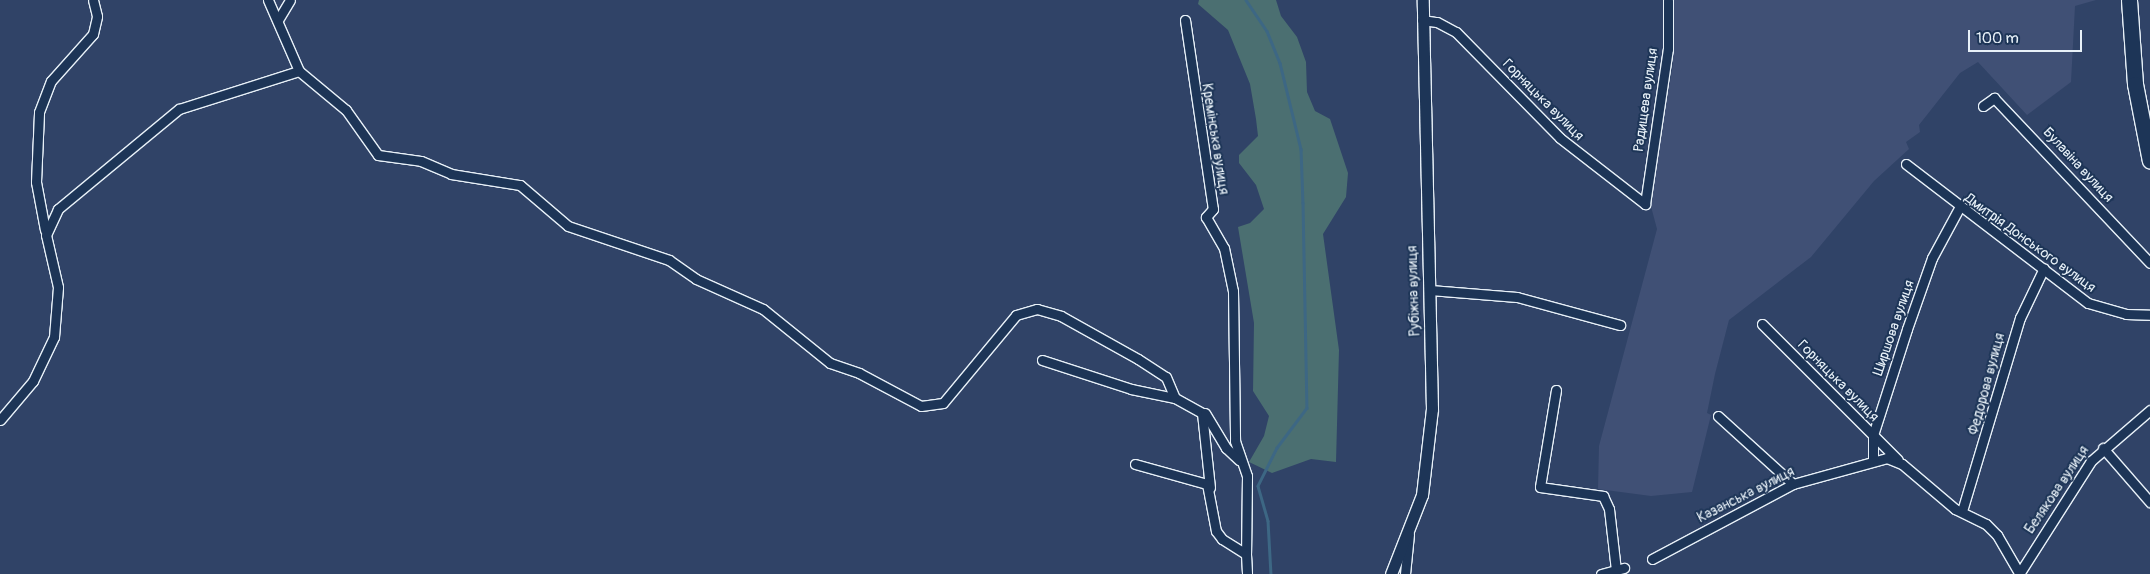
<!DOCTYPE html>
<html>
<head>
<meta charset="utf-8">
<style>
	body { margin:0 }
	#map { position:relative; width:2150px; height:574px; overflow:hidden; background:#304367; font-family:Pangolin,sans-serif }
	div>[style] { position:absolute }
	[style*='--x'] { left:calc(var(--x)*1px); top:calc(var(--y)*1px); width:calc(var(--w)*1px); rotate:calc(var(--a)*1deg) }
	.built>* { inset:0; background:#405075 }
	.green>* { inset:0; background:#4b6f71 }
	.stream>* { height:2.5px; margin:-1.25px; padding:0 1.25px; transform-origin:1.25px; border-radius:1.25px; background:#3d6784 }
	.roads { filter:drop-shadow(1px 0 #e8f1f8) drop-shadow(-1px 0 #e8f1f8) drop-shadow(0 1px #e8f1f8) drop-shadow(0 -1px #e8f1f8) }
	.minor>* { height:9px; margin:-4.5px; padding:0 4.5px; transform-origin:4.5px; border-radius:4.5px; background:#1d3557 }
	.tertiary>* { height:11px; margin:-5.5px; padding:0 5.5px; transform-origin:5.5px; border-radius:5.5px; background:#1d3557 }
	.primary>* { height:15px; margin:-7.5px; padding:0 7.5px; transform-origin:7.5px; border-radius:7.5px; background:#1d3557 }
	span { translate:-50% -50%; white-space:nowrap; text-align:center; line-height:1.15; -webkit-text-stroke:4px #1d3557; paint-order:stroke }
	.street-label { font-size:14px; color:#e8f1f8 }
	.scale { position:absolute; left:1968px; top:30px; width:114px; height:22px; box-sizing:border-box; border:2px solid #e8f1f8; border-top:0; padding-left:6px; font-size:15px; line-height:18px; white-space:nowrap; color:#e8f1f8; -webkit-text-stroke:4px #1d3557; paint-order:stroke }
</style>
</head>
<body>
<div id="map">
	<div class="built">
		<div style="clip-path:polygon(1673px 0,2096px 0,2075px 6px,2071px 82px,2027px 115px,1978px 62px,1960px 73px,1919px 125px,1920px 132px,1906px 142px,1909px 149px,1874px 181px,1811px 257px,1729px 320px,1715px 374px,1707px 413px,1711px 415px,1692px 492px,1651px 496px,1598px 489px,1599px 446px,1657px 229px,1649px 199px,1673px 65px)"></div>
	</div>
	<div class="green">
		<div style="clip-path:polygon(1199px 0,1276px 0,1281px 16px,1297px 37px,1306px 62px,1307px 92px,1315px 111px,1330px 119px,1348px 173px,1346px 197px,1323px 234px,1339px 350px,1336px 462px,1311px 459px,1272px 473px,1249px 462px,1264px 436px,1269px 416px,1253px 391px,1254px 323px,1238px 227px,1250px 223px,1264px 209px,1256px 185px,1239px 163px,1239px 155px,1258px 136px,1256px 119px,1250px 84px,1228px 30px,1198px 4px)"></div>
	</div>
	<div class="stream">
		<div style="--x:1246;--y:0;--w:37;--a:56"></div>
		<div style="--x:1267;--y:31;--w:35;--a:68"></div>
		<div style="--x:1280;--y:63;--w:89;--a:76.3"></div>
		<div style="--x:1301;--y:149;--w:54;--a:87.9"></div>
		<div style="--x:1303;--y:203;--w:205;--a:88.9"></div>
		<div style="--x:1307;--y:408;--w:50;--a:126.9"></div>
		<div style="--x:1277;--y:448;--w:42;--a:116.6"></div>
		<div style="--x:1258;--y:486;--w:36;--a:74"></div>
		<div style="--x:1268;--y:521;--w:53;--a:86.8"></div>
	</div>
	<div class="roads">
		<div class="minor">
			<div style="--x:268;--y:0;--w:77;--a:66.4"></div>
			<div style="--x:278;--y:20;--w:23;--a:-59"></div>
			<div style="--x:1185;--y:20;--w:191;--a:81.6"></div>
			<div style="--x:1213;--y:209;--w:11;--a:131"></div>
			<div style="--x:1206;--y:217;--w:36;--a:60"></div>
			<div style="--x:1224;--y:248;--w:44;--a:78.2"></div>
			<div style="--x:1233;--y:291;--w:150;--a:89.2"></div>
			<div style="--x:1235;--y:441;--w:37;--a:71"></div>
			<div style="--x:1247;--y:476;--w:78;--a:90.7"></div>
			<div style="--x:1422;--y:20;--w:15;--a:8"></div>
			<div style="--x:1437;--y:22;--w:21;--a:28"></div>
			<div style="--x:1456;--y:32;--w:148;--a:45.5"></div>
			<div style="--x:1560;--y:138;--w:108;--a:37.8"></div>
			<div style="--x:1645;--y:204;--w:157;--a:-81.6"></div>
			<div style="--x:1668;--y:49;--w:49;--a:-90"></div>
			<div style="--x:1983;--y:106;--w:14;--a:-36"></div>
			<div style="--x:1994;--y:98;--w:227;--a:46.6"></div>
			<div style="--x:1906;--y:164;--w:229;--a:37.4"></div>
			<div style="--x:2088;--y:303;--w:40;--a:16"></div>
			<div style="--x:2126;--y:314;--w:24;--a:2"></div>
			<div style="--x:45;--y:230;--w:49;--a:-100.6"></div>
			<div style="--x:36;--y:182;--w:70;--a:-87.5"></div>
			<div style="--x:39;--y:112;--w:33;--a:-69"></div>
			<div style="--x:51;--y:81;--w:63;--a:-48.2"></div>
			<div style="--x:93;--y:34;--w:18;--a:-77"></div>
			<div style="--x:97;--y:16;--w:16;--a:-104"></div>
			<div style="--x:1430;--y:290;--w:87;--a:4.6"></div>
			<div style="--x:1517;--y:297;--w:107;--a:15.2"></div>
			<div style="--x:1762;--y:324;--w:192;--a:45"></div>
			<div style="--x:1042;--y:360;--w:94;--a:18"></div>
			<div style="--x:1131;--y:389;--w:45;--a:11.6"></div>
			<div style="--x:1175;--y:398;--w:31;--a:29"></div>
			<div style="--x:1202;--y:413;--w:75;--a:83.9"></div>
			<div style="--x:1556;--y:390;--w:98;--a:99.4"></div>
			<div style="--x:1540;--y:487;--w:64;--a:8.1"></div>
			<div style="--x:1603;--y:496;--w:14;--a:65"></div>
			<div style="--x:1609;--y:509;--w:61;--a:83.5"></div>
			<div style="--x:1205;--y:413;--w:41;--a:59"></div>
			<div style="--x:1226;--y:448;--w:18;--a:43"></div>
			<div style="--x:1718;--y:416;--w:101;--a:42.2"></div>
			<div style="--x:0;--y:420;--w:51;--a:-49.8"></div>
			<div style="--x:33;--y:381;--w:49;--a:-64.5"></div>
			<div style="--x:54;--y:337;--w:50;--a:-85.4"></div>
			<div style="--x:58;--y:287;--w:53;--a:-103"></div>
			<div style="--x:46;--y:235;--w:29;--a:-65"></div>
			<div style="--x:58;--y:209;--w:157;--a:-39.6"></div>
			<div style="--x:179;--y:109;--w:126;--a:-17.6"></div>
			<div style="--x:299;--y:71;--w:61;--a:39.7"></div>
			<div style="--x:346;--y:110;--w:55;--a:54.6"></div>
			<div style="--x:378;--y:155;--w:43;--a:7.9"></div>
			<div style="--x:421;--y:161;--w:33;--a:23"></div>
			<div style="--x:451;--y:174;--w:70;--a:9.1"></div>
			<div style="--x:520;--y:185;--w:63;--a:40.5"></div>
			<div style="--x:568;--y:226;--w:107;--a:18.6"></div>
			<div style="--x:669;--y:260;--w:33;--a:35"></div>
			<div style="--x:696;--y:279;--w:73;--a:24.1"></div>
			<div style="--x:763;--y:309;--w:86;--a:38.9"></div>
			<div style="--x:830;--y:363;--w:31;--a:19"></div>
			<div style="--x:859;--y:373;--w:70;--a:28"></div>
			<div style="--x:921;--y:406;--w:22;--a:-8"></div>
			<div style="--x:943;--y:403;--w:114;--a:-50.3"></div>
			<div style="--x:1016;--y:315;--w:22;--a:-16"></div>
			<div style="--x:1037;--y:309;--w:25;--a:16"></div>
			<div style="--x:1061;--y:316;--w:88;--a:29.2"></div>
			<div style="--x:1138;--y:359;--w:33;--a:33"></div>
			<div style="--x:1166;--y:377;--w:23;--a:67"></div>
			<div style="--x:2103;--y:448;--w:72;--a:49"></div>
			<div style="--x:1873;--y:461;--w:26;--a:-90"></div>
			<div style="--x:1873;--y:435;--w:111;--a:-72.2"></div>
			<div style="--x:1907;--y:329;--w:75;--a:-70.6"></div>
			<div style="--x:1932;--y:258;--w:57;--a:-61.6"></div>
			<div style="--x:1135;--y:464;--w:75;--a:15.5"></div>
			<div style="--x:1207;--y:484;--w:48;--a:79.2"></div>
			<div style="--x:1216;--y:531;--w:10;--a:53"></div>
			<div style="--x:1222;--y:539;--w:28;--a:32"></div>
			<div style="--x:1246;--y:554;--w:20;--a:87"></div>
			<div style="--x:1962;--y:511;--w:202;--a:-73.3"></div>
			<div style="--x:2020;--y:318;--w:55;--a:-64.4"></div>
			<div style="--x:1652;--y:559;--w:160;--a:-28"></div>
			<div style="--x:1793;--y:484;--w:98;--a:-15.5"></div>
			<div style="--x:1887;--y:458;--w:16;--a:22"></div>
			<div style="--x:1902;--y:464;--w:70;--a:40.3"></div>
			<div style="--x:1955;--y:509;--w:34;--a:26"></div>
			<div style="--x:1986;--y:524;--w:16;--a:45"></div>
			<div style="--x:1997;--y:535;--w:44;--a:59.9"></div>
			<div style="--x:1405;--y:574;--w:40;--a:-84.3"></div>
			<div style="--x:1601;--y:574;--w:24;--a:-15"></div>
			<div style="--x:2019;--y:574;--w:134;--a:-57.5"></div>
			<div style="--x:2091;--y:461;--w:78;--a:-40.8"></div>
		</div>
		<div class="tertiary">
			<div style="--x:1391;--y:574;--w:85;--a:-68.6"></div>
			<div style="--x:1422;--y:495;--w:87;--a:-83.4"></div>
			<div style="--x:1432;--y:409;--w:409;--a:-91.3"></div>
		</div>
		<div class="primary">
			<div style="--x:2129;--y:0;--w:84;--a:85.9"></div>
			<div style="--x:2135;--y:84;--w:78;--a:79"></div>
		</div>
	</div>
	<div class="street-label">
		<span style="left:1543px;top:100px;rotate:45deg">Горняцька вулиця</span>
		<span style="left:1646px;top:100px;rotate:-82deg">Радищева вулиця</span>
		<span style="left:1215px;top:139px;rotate:81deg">Кремінська вулиця</span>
		<span style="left:2078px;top:165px;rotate:47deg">Булавіна вулиця</span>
		<span style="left:2030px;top:243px;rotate:36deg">Дмитрія Донського вулиця</span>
		<span style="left:1414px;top:291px;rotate:-92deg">Рубіжна вулиця</span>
		<span style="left:1894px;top:328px;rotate:-71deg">Ширшова вулиця</span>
		<span style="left:1838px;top:381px;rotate:45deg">Горняцька вулиця</span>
		<span style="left:1987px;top:384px;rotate:-75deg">Федорова вулиця</span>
		<span style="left:2057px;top:490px;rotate:-56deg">Белякова вулиця</span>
		<span style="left:1746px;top:495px;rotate:-27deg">Казанська вулиця</span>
	</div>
	<div class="scale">100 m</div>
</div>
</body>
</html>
